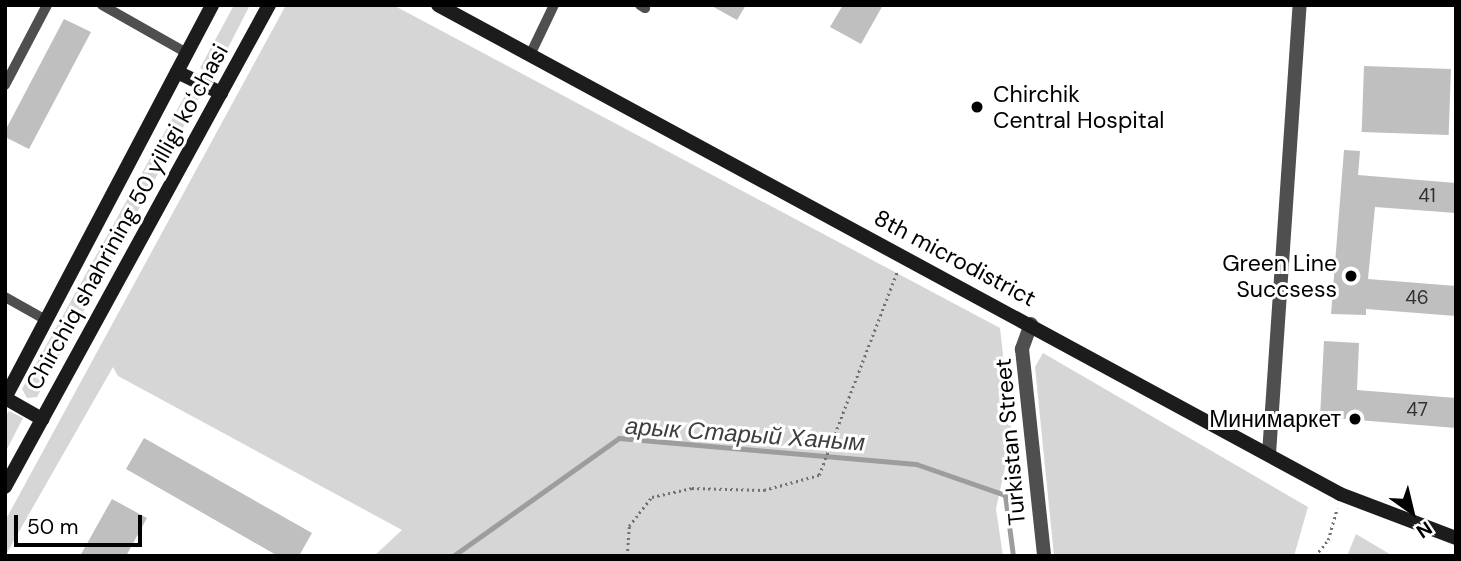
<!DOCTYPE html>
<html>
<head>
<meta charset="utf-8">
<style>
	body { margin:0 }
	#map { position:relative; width:1461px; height:561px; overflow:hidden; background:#fff; font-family:"DM Sans",sans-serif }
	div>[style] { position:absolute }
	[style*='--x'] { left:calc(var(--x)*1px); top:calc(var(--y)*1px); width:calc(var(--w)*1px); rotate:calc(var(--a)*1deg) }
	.green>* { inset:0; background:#d6d6d6 }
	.stream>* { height:5px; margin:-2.5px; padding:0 2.5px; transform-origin:2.5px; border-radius:2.5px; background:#9d9d9d }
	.building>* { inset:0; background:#bfbfbf; transform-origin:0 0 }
	.path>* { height:2.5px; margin-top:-1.25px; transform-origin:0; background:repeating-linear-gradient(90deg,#717171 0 2px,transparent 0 5.5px) }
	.lane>* { height:10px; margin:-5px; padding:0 5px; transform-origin:5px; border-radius:5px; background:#4f4f4f }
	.street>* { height:14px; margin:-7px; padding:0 7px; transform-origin:7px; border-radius:7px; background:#4f4f4f }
	.secondary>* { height:14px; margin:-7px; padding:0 7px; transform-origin:7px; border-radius:7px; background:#1c1c1c }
	.dots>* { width:19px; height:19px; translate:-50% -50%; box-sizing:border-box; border:4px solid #fff; border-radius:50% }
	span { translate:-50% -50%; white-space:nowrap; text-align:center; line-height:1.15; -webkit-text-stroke:6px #fff; paint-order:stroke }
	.number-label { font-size:19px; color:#303030 }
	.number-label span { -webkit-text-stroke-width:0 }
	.poi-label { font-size:23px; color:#000 }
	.left { translate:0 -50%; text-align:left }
	.right { translate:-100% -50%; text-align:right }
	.street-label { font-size:23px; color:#000 }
	.water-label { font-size:24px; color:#3e3e3e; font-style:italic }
	.frame { position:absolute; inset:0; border:7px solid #000; pointer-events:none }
	.north { position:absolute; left:1377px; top:477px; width:70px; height:70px; -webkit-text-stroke:5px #fff; paint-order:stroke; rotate:146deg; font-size:19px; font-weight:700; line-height:28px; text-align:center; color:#000 }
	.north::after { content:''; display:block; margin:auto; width:24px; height:32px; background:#000; clip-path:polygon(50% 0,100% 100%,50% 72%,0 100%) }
	.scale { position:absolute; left:14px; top:515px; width:128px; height:32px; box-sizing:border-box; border:4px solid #000; border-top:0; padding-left:9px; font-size:21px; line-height:24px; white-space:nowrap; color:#000; -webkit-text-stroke:5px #fff; paint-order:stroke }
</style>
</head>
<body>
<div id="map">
	<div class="green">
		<div style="clip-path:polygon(234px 5px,250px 5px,214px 75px,200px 68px)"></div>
		<div style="clip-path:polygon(286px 5px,393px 5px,1000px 328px,1012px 435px,996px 509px,1003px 556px,374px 556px,402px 530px,118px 376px,113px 367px,5px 556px,5px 521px)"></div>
		<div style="clip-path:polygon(187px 92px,199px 98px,37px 397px,27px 398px,22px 389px)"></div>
		<div style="clip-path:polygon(1043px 353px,1308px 507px,1294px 556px,1054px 556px,1035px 367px)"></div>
		<div style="clip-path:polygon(9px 411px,23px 418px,5px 453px,5px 417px)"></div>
		<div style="clip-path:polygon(1356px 534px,1393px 556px,1347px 556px)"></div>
	</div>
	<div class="stream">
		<div style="--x:453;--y:556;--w:204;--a:-35.4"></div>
		<div style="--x:619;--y:438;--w:298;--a:5"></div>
		<div style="--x:916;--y:464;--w:94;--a:19.2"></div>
		<div style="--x:1005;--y:495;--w:62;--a:82.5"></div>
	</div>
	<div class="building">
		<div style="clip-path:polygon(710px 5px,746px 5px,737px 20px)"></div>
		<div style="clip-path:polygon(843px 5px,883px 5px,861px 44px,830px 27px)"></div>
		<div style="clip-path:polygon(64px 19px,91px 32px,29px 149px,5px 137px,5px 131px)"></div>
		<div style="left:1364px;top:66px;width:87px;height:66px;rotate:2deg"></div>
		<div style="clip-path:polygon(1344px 150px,1360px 151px,1358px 175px,1456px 183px,1456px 213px,1375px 207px,1368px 279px,1456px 286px,1456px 316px,1366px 309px,1366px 315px,1331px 314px)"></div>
		<div style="clip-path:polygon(1324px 341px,1359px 343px,1357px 390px,1456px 398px,1456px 428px,1320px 417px)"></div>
		<div style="clip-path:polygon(144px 438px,312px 533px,299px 556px,278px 556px,126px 469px)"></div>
		<div style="clip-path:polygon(112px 499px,147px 518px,126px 556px,80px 556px)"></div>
	</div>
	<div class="path">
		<div style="--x:627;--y:556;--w:30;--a:-86"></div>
		<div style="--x:629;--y:526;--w:37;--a:-52"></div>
		<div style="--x:652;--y:497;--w:41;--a:-12.7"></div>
		<div style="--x:692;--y:488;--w:72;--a:1.6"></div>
		<div style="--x:764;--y:490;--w:57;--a:-15.3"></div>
		<div style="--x:819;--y:475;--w:217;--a:-69"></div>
		<div style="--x:1315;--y:556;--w:21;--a:-51"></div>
		<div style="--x:1328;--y:540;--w:33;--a:-74"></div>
	</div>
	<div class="lane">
		<div style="--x:102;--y:5;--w:98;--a:29.5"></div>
		<div style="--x:640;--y:5;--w:6;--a:31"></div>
		<div style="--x:530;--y:55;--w:55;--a:-64.4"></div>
		<div style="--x:5;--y:85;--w:90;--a:-62.3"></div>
		<div style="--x:5;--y:297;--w:47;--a:29.3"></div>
	</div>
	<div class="street">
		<div style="--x:1031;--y:324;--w:27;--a:110"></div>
		<div style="--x:1022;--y:349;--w:208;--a:83.9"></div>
		<div style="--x:1269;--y:454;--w:450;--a:-86.1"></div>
	</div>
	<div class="secondary">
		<div style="--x:438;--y:5;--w:1026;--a:28.46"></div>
		<div style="--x:1340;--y:494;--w:124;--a:20.8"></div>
		<div style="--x:177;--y:72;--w:49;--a:25.5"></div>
		<div style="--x:5;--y:398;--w:444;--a:-62.2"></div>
		<div style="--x:5;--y:398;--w:43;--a:29.6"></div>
		<div style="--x:5;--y:487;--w:550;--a:-61.29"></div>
	</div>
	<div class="dots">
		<div style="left:977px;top:107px;background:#000"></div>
		<div style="left:1351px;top:276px;background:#000"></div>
		<div style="left:1355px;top:419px;background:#000"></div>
	</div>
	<div class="number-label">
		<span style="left:1427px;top:196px">41</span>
		<span style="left:1417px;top:298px">46</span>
		<span style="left:1417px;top:410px">47</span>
	</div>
	<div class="poi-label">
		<span class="left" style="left:993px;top:107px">Chirchik<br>Central Hospital</span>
		<span class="right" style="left:1337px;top:276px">Green Line<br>Succsess</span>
		<span class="right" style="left:1341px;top:419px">Минимаркет</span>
	</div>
	<div class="street-label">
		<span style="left:127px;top:217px;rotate:-61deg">Chirchiq shahrining 50 yilligi koʻchasi</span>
		<span style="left:955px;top:258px;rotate:28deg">8th microdistrict</span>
		<span style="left:1010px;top:442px;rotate:-95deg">Turkistan Street</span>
	</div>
	<div class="water-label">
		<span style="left:745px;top:434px;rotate:4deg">арык Старый Ханым</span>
	</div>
	<div class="frame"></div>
	<div class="north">N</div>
	<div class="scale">50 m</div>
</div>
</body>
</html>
